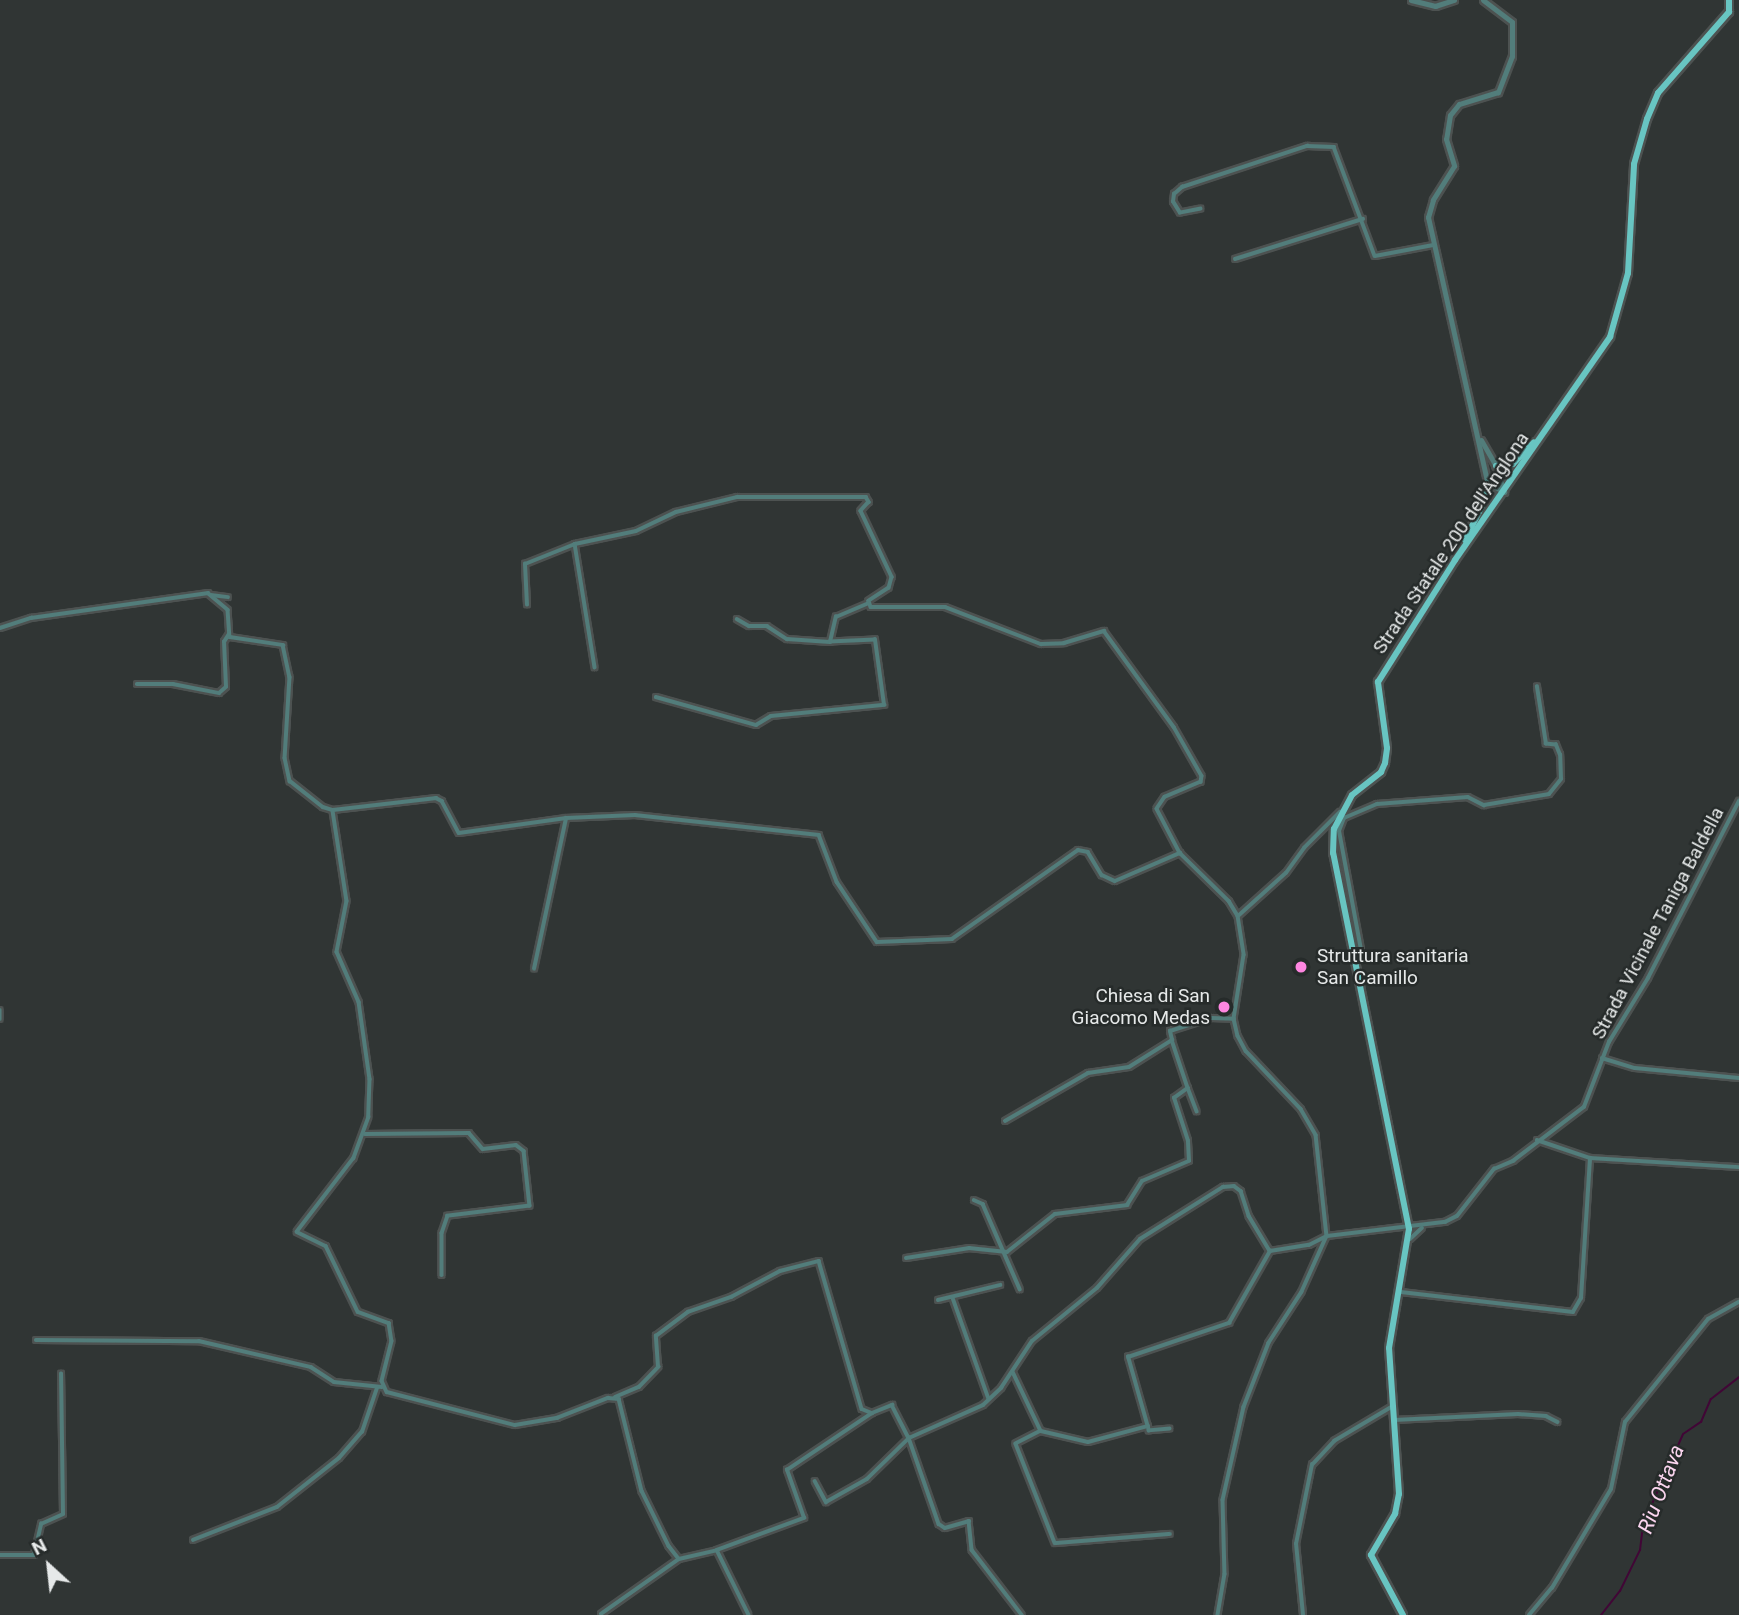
<!DOCTYPE html>
<html>
<head>
<meta charset="utf-8">
<style>
	body { margin:0 }
	#map { position:relative; width:1739px; height:1615px; overflow:hidden; background:#303534; font-family:Roboto,sans-serif }
	div>[style] { position:absolute }
	[style*='--x'] { left:calc(var(--x)*1px); top:calc(var(--y)*1px); width:calc(var(--w)*1px); rotate:calc(var(--a)*1deg) }
	.stream>* { height:2px; margin:-1px; padding:0 1px; transform-origin:1px; border-radius:1px; background:#410636 }
	.roads { filter:drop-shadow(2px 0 #4d5251) drop-shadow(-2px 0 #4d5251) drop-shadow(0 2px #4d5251) drop-shadow(0 -2px #4d5251) }
	.minor>* { height:3.5px; margin:-1.75px; padding:0 1.75px; transform-origin:1.75px; border-radius:1.75px; background:#527d7b }
	.tertiary>* { height:5px; margin:-2.5px; padding:0 2.5px; transform-origin:2.5px; border-radius:2.5px; background:#527d7b }
	.primary>* { height:6px; margin:-3px; padding:0 3px; transform-origin:3px; border-radius:3px; background:#68c5c2 }
	.dots>* { width:19px; height:19px; translate:-50% -50%; box-sizing:border-box; border:4px solid #262b2a; border-radius:50% }
	span { translate:-50% -50%; white-space:nowrap; text-align:center; line-height:1.15; -webkit-text-stroke:5px #262b2a; paint-order:stroke }
	.street-label { font-size:19px; color:#e6e9e9 }
	.poi-label { font-size:19px; color:#e6e9e9 }
	.left { translate:0 -50%; text-align:left }
	.right { translate:-100% -50%; text-align:right }
	.water-label { font-size:21px; color:#fbd5ef; font-style:italic }
	.north { position:absolute; left:14px; top:1531px; width:70px; height:70px; -webkit-text-stroke:5px #262b2a; paint-order:stroke; rotate:333deg; font-size:19px; font-weight:700; line-height:28px; text-align:center; color:#e6e9e9 }
	.north::after { content:''; display:block; margin:auto; width:24px; height:32px; background:#e6e9e9; clip-path:polygon(50% 0,100% 100%,50% 72%,0 100%) }
</style>
</head>
<body>
<div id="map">
	<div class="stream">
		<div style="--x:1601;--y:1615;--w:31;--a:-52"></div>
		<div style="--x:1620;--y:1591;--w:46;--a:-64"></div>
		<div style="--x:1640;--y:1550;--w:26;--a:-83"></div>
		<div style="--x:1643;--y:1524;--w:98;--a:-66"></div>
		<div style="--x:1683;--y:1434;--w:22;--a:-34"></div>
		<div style="--x:1701;--y:1422;--w:25;--a:-67"></div>
		<div style="--x:1711;--y:1399;--w:36;--a:-38"></div>
	</div>
	<div class="roads">
		<div class="minor">
			<div style="--x:1201;--y:209;--w:21;--a:169"></div>
			<div style="--x:1180;--y:213;--w:13;--a:-122"></div>
			<div style="--x:1173;--y:202;--w:8;--a:-83"></div>
			<div style="--x:1174;--y:194;--w:11;--a:-41"></div>
			<div style="--x:1182;--y:187;--w:132;--a:-18.2"></div>
			<div style="--x:1307;--y:146;--w:27;--a:2"></div>
			<div style="--x:1334;--y:147;--w:116;--a:69.4"></div>
			<div style="--x:1375;--y:256;--w:59;--a:-10.7"></div>
			<div style="--x:1235;--y:259;--w:134;--a:-17.4"></div>
			<div style="--x:575;--y:544;--w:125;--a:80.8"></div>
			<div style="--x:211;--y:595;--w:17;--a:7"></div>
			<div style="--x:527;--y:605;--w:41;--a:-92.8"></div>
			<div style="--x:525;--y:564;--w:54;--a:-21.8"></div>
			<div style="--x:575;--y:544;--w:62;--a:-12"></div>
			<div style="--x:636;--y:531;--w:44;--a:-25.4"></div>
			<div style="--x:676;--y:512;--w:63;--a:-13.8"></div>
			<div style="--x:737;--y:497;--w:129;--a:0"></div>
			<div style="--x:866;--y:497;--w:6;--a:59"></div>
			<div style="--x:869;--y:502;--w:12;--a:132"></div>
			<div style="--x:861;--y:511;--w:73;--a:64.8"></div>
			<div style="--x:892;--y:577;--w:11;--a:105"></div>
			<div style="--x:889;--y:588;--w:24;--a:147"></div>
			<div style="--x:869;--y:601;--w:6;--a:72"></div>
			<div style="--x:871;--y:607;--w:74;--a:0"></div>
			<div style="--x:945;--y:607;--w:103;--a:21.1"></div>
			<div style="--x:1041;--y:644;--w:23;--a:-2"></div>
			<div style="--x:1064;--y:643;--w:42;--a:-16.7"></div>
			<div style="--x:1104;--y:631;--w:119;--a:53.9"></div>
			<div style="--x:1174;--y:727;--w:56;--a:60.3"></div>
			<div style="--x:1202;--y:776;--w:6;--a:99"></div>
			<div style="--x:1201;--y:782;--w:39;--a:157"></div>
			<div style="--x:1165;--y:797;--w:14;--a:124"></div>
			<div style="--x:1157;--y:809;--w:50;--a:62.4"></div>
			<div style="--x:1180;--y:853;--w:69;--a:44.4"></div>
			<div style="--x:1229;--y:901;--w:17;--a:59"></div>
			<div style="--x:1238;--y:916;--w:39;--a:81"></div>
			<div style="--x:1244;--y:955;--w:65;--a:98.9"></div>
			<div style="--x:1234;--y:1019;--w:17;--a:77"></div>
			<div style="--x:1238;--y:1036;--w:17;--a:62"></div>
			<div style="--x:1246;--y:1051;--w:80;--a:46.5"></div>
			<div style="--x:1301;--y:1109;--w:30;--a:60"></div>
			<div style="--x:1316;--y:1135;--w:102;--a:83.8"></div>
			<div style="--x:1327;--y:1236;--w:61;--a:114.1"></div>
			<div style="--x:1302;--y:1292;--w:61;--a:122.9"></div>
			<div style="--x:1269;--y:1343;--w:69;--a:111.3"></div>
			<div style="--x:1244;--y:1407;--w:95;--a:102.7"></div>
			<div style="--x:1223;--y:1500;--w:74;--a:88.5"></div>
			<div style="--x:1225;--y:1574;--w:42;--a:99.7"></div>
			<div style="--x:737;--y:619;--w:14;--a:30"></div>
			<div style="--x:749;--y:626;--w:18;--a:0"></div>
			<div style="--x:767;--y:626;--w:24;--a:33"></div>
			<div style="--x:787;--y:639;--w:43;--a:4"></div>
			<div style="--x:0;--y:628;--w:33;--a:-18"></div>
			<div style="--x:31;--y:618;--w:179;--a:-8"></div>
			<div style="--x:208;--y:593;--w:26;--a:40"></div>
			<div style="--x:228;--y:610;--w:27;--a:86"></div>
			<div style="--x:230;--y:637;--w:54;--a:8.6"></div>
			<div style="--x:283;--y:645;--w:33;--a:78"></div>
			<div style="--x:290;--y:677;--w:81;--a:93.5"></div>
			<div style="--x:285;--y:758;--w:24;--a:78"></div>
			<div style="--x:290;--y:781;--w:42;--a:38.2"></div>
			<div style="--x:323;--y:807;--w:10;--a:17"></div>
			<div style="--x:333;--y:810;--w:104;--a:-6.6"></div>
			<div style="--x:436;--y:798;--w:7;--a:27"></div>
			<div style="--x:442;--y:801;--w:36;--a:62"></div>
			<div style="--x:459;--y:833;--w:108;--a:-8"></div>
			<div style="--x:566;--y:818;--w:69;--a:-2.5"></div>
			<div style="--x:635;--y:815;--w:185;--a:6.2"></div>
			<div style="--x:819;--y:835;--w:50;--a:69"></div>
			<div style="--x:837;--y:882;--w:72;--a:56.3"></div>
			<div style="--x:877;--y:942;--w:75;--a:-2.3"></div>
			<div style="--x:952;--y:939;--w:154;--a:-35.2"></div>
			<div style="--x:1078;--y:850;--w:10;--a:11"></div>
			<div style="--x:1088;--y:852;--w:27;--a:59"></div>
			<div style="--x:1102;--y:875;--w:14;--a:25"></div>
			<div style="--x:1115;--y:881;--w:71;--a:-23.3"></div>
			<div style="--x:137;--y:684;--w:36;--a:0"></div>
			<div style="--x:173;--y:684;--w:47;--a:11.1"></div>
			<div style="--x:219;--y:693;--w:9;--a:-41"></div>
			<div style="--x:226;--y:687;--w:45;--a:-92.5"></div>
			<div style="--x:224;--y:642;--w:9;--a:-58"></div>
			<div style="--x:656;--y:697;--w:104;--a:15.6"></div>
			<div style="--x:756;--y:725;--w:17;--a:-31"></div>
			<div style="--x:771;--y:716;--w:114;--a:-5.6"></div>
			<div style="--x:884;--y:705;--w:66;--a:-97.9"></div>
			<div style="--x:875;--y:640;--w:45;--a:177.5"></div>
			<div style="--x:830;--y:642;--w:26;--a:-77"></div>
			<div style="--x:836;--y:617;--w:34;--a:-23"></div>
			<div style="--x:333;--y:811;--w:91;--a:81.2"></div>
			<div style="--x:347;--y:901;--w:52;--a:101.1"></div>
			<div style="--x:337;--y:952;--w:55;--a:66.3"></div>
			<div style="--x:359;--y:1002;--w:78;--a:81.9"></div>
			<div style="--x:370;--y:1079;--w:38;--a:92"></div>
			<div style="--x:369;--y:1117;--w:44;--a:110.1"></div>
			<div style="--x:354;--y:1158;--w:93;--a:127.6"></div>
			<div style="--x:297;--y:1232;--w:32;--a:26"></div>
			<div style="--x:326;--y:1246;--w:73;--a:64.1"></div>
			<div style="--x:358;--y:1312;--w:33;--a:20"></div>
			<div style="--x:389;--y:1323;--w:18;--a:81"></div>
			<div style="--x:392;--y:1341;--w:41;--a:104"></div>
			<div style="--x:382;--y:1381;--w:12;--a:66"></div>
			<div style="--x:387;--y:1392;--w:132;--a:14.5"></div>
			<div style="--x:515;--y:1425;--w:43;--a:-9.5"></div>
			<div style="--x:557;--y:1418;--w:55;--a:-21.4"></div>
			<div style="--x:608;--y:1398;--w:11;--a:5"></div>
			<div style="--x:619;--y:1399;--w:95;--a:76"></div>
			<div style="--x:642;--y:1491;--w:61;--a:63.9"></div>
			<div style="--x:669;--y:1546;--w:16;--a:52"></div>
			<div style="--x:679;--y:1559;--w:39;--a:-13"></div>
			<div style="--x:717;--y:1550;--w:72;--a:63.8"></div>
			<div style="--x:1238;--y:916;--w:64;--a:-41.9"></div>
			<div style="--x:1286;--y:873;--w:31;--a:-54"></div>
			<div style="--x:1304;--y:848;--w:51;--a:-45"></div>
			<div style="--x:1354;--y:952;--w:7;--a:-16"></div>
			<div style="--x:1361;--y:950;--w:121;--a:-100.5"></div>
			<div style="--x:1339;--y:831;--w:14;--a:-69"></div>
			<div style="--x:1344;--y:818;--w:36;--a:-23"></div>
			<div style="--x:1377;--y:804;--w:91;--a:-4.4"></div>
			<div style="--x:1468;--y:797;--w:18;--a:27"></div>
			<div style="--x:1484;--y:805;--w:66;--a:-9.6"></div>
			<div style="--x:1549;--y:794;--w:19;--a:-51"></div>
			<div style="--x:1561;--y:779;--w:24;--a:-92"></div>
			<div style="--x:1560;--y:755;--w:11;--a:-112"></div>
			<div style="--x:1556;--y:745;--w:10;--a:-174"></div>
			<div style="--x:1546;--y:744;--w:58;--a:-99"></div>
			<div style="--x:534;--y:969;--w:154;--a:-78"></div>
			<div style="--x:0;--y:1010;--w:9;--a:90"></div>
			<div style="--x:1172;--y:1040;--w:51;--a:71.6"></div>
			<div style="--x:1602;--y:1058;--w:34;--a:17"></div>
			<div style="--x:1635;--y:1068;--w:104;--a:5.5"></div>
			<div style="--x:1005;--y:1121;--w:96;--a:-30"></div>
			<div style="--x:1088;--y:1073;--w:41;--a:-8.3"></div>
			<div style="--x:1129;--y:1067;--w:51;--a:-32.1"></div>
			<div style="--x:1172;--y:1040;--w:9;--a:-103"></div>
			<div style="--x:1170;--y:1031;--w:43;--a:-17.6"></div>
			<div style="--x:1211;--y:1018;--w:23;--a:2"></div>
			<div style="--x:365;--y:1134;--w:104;--a:-0.6"></div>
			<div style="--x:469;--y:1133;--w:21;--a:49"></div>
			<div style="--x:483;--y:1149;--w:33;--a:-7"></div>
			<div style="--x:516;--y:1145;--w:10;--a:37"></div>
			<div style="--x:524;--y:1151;--w:55;--a:83.8"></div>
			<div style="--x:530;--y:1206;--w:83;--a:173"></div>
			<div style="--x:448;--y:1216;--w:18;--a:109"></div>
			<div style="--x:442;--y:1233;--w:42;--a:90"></div>
			<div style="--x:1537;--y:1140;--w:56;--a:18.8"></div>
			<div style="--x:1590;--y:1158;--w:149;--a:3.5"></div>
			<div style="--x:974;--y:1200;--w:10;--a:24"></div>
			<div style="--x:983;--y:1204;--w:93;--a:66.5"></div>
			<div style="--x:1410;--y:1239;--w:16;--a:-43"></div>
			<div style="--x:1270;--y:1251;--w:39;--a:-9"></div>
			<div style="--x:1309;--y:1245;--w:20;--a:-27"></div>
			<div style="--x:1327;--y:1236;--w:119;--a:-6.8"></div>
			<div style="--x:1445;--y:1222;--w:13;--a:-27"></div>
			<div style="--x:1457;--y:1216;--w:60;--a:-51.8"></div>
			<div style="--x:1494;--y:1169;--w:21;--a:-23"></div>
			<div style="--x:1513;--y:1161;--w:89;--a:-37.3"></div>
			<div style="--x:1584;--y:1107;--w:70;--a:-69"></div>
			<div style="--x:1609;--y:1042;--w:75;--a:-58.6"></div>
			<div style="--x:1648;--y:978;--w:199;--a:-62.8"></div>
			<div style="--x:906;--y:1258;--w:64;--a:-9"></div>
			<div style="--x:969;--y:1248;--w:38;--a:6"></div>
			<div style="--x:1007;--y:1252;--w:61;--a:-38.4"></div>
			<div style="--x:1055;--y:1214;--w:73;--a:-7.1"></div>
			<div style="--x:1127;--y:1205;--w:28;--a:-58"></div>
			<div style="--x:1142;--y:1181;--w:51;--a:-23.1"></div>
			<div style="--x:1189;--y:1161;--w:20;--a:-93"></div>
			<div style="--x:1188;--y:1141;--w:45;--a:-108"></div>
			<div style="--x:1174;--y:1098;--w:17;--a:-36"></div>
			<div style="--x:1188;--y:1088;--w:25;--a:69"></div>
			<div style="--x:1401;--y:1292;--w:173;--a:6.6"></div>
			<div style="--x:1573;--y:1312;--w:16;--a:-60"></div>
			<div style="--x:1581;--y:1298;--w:140;--a:-86.3"></div>
			<div style="--x:953;--y:1298;--w:107;--a:70.4"></div>
			<div style="--x:938;--y:1300;--w:64;--a:-13.6"></div>
			<div style="--x:36;--y:1340;--w:163;--a:0.4"></div>
			<div style="--x:199;--y:1341;--w:115;--a:13.1"></div>
			<div style="--x:311;--y:1367;--w:27;--a:33"></div>
			<div style="--x:334;--y:1382;--w:48;--a:5.9"></div>
			<div style="--x:1013;--y:1372;--w:65;--a:64.6"></div>
			<div style="--x:1041;--y:1431;--w:48;--a:13.2"></div>
			<div style="--x:1088;--y:1442;--w:62;--a:-14.9"></div>
			<div style="--x:615;--y:1397;--w:26;--a:-23"></div>
			<div style="--x:639;--y:1387;--w:28;--a:-46"></div>
			<div style="--x:658;--y:1367;--w:31;--a:-94"></div>
			<div style="--x:656;--y:1336;--w:40;--a:-37"></div>
			<div style="--x:688;--y:1312;--w:46;--a:-19.2"></div>
			<div style="--x:731;--y:1297;--w:55;--a:-28"></div>
			<div style="--x:780;--y:1271;--w:40;--a:-14.4"></div>
			<div style="--x:819;--y:1261;--w:154;--a:73.8"></div>
			<div style="--x:862;--y:1409;--w:11;--a:22"></div>
			<div style="--x:872;--y:1413;--w:22;--a:-22"></div>
			<div style="--x:892;--y:1405;--w:37;--a:63"></div>
			<div style="--x:909;--y:1438;--w:81;--a:-24"></div>
			<div style="--x:983;--y:1405;--w:25;--a:-43"></div>
			<div style="--x:1001;--y:1388;--w:56;--a:-56.6"></div>
			<div style="--x:1032;--y:1341;--w:84;--a:-39.2"></div>
			<div style="--x:1097;--y:1288;--w:65;--a:-48.7"></div>
			<div style="--x:1140;--y:1239;--w:98;--a:-32.1"></div>
			<div style="--x:1223;--y:1187;--w:11;--a:-5"></div>
			<div style="--x:1234;--y:1186;--w:9;--a:36"></div>
			<div style="--x:1241;--y:1191;--w:26;--a:72"></div>
			<div style="--x:1249;--y:1216;--w:41;--a:59"></div>
			<div style="--x:1394;--y:1420;--w:124;--a:-2.8"></div>
			<div style="--x:1518;--y:1414;--w:28;--a:4"></div>
			<div style="--x:1546;--y:1416;--w:13;--a:27"></div>
			<div style="--x:1170;--y:1429;--w:21;--a:175"></div>
			<div style="--x:1149;--y:1431;--w:77;--a:-105.8"></div>
			<div style="--x:1128;--y:1357;--w:107;--a:-18.6"></div>
			<div style="--x:1229;--y:1323;--w:83;--a:-60.3"></div>
			<div style="--x:1041;--y:1431;--w:28;--a:153"></div>
			<div style="--x:1016;--y:1444;--w:106;--a:68.5"></div>
			<div style="--x:1055;--y:1543;--w:115;--a:-4.5"></div>
			<div style="--x:815;--y:1481;--w:24;--a:62"></div>
			<div style="--x:826;--y:1502;--w:47;--a:-29.3"></div>
			<div style="--x:867;--y:1479;--w:59;--a:-44.3"></div>
			<div style="--x:909;--y:1438;--w:91;--a:70.8"></div>
			<div style="--x:939;--y:1524;--w:7;--a:34"></div>
			<div style="--x:945;--y:1528;--w:25;--a:-16"></div>
			<div style="--x:969;--y:1521;--w:29;--a:84"></div>
			<div style="--x:972;--y:1550;--w:82;--a:52.4"></div>
			<div style="--x:193;--y:1540;--w:90;--a:-21.4"></div>
			<div style="--x:277;--y:1507;--w:79;--a:-38.3"></div>
			<div style="--x:339;--y:1458;--w:35;--a:-49"></div>
			<div style="--x:362;--y:1432;--w:46;--a:-71.2"></div>
			<div style="--x:717;--y:1550;--w:93;--a:-20.2"></div>
			<div style="--x:804;--y:1518;--w:51;--a:-109.5"></div>
			<div style="--x:787;--y:1470;--w:102;--a:-33.8"></div>
			<div style="--x:0;--y:1555;--w:34;--a:0"></div>
			<div style="--x:34;--y:1555;--w:32;--a:-77"></div>
			<div style="--x:41;--y:1524;--w:24;--a:-24"></div>
			<div style="--x:63;--y:1514;--w:140;--a:-90.8"></div>
			<div style="--x:601;--y:1614;--w:95;--a:-35.2"></div>
			<div style="--x:1303;--y:1615;--w:71;--a:-95.6"></div>
			<div style="--x:1296;--y:1544;--w:81;--a:-78.6"></div>
			<div style="--x:1312;--y:1465;--w:33;--a:-47"></div>
			<div style="--x:1334;--y:1441;--w:69;--a:-30.7"></div>
			<div style="--x:1529;--y:1615;--w:35;--a:-50"></div>
			<div style="--x:1552;--y:1588;--w:115;--a:-59.2"></div>
			<div style="--x:1611;--y:1489;--w:68;--a:-78.2"></div>
			<div style="--x:1625;--y:1422;--w:132;--a:-51.1"></div>
			<div style="--x:1708;--y:1319;--w:35;--a:-29"></div>
		</div>
		<div class="tertiary">
			<div style="--x:1411;--y:0;--w:25;--a:14"></div>
			<div style="--x:1435;--y:6;--w:20;--a:-18"></div>
			<div style="--x:1483;--y:0;--w:36;--a:37"></div>
			<div style="--x:1512;--y:22;--w:34;--a:90"></div>
			<div style="--x:1512;--y:56;--w:39;--a:111"></div>
			<div style="--x:1498;--y:92;--w:41;--a:162.9"></div>
			<div style="--x:1459;--y:104;--w:14;--a:129"></div>
			<div style="--x:1450;--y:115;--w:24;--a:99"></div>
			<div style="--x:1446;--y:139;--w:28;--a:73"></div>
			<div style="--x:1454;--y:166;--w:40;--a:122"></div>
			<div style="--x:1433;--y:200;--w:18;--a:106"></div>
			<div style="--x:1428;--y:217;--w:271;--a:77.4"></div>
			<div style="--x:1487;--y:482;--w:20;--a:30"></div>
			<div style="--x:1481;--y:440;--w:30;--a:60"></div>
			<div style="--x:1496;--y:466;--w:26;--a:74"></div>
		</div>
		<div class="primary">
			<div style="--x:1496;--y:466;--w:17;--a:-7"></div>
			<div style="--x:1513;--y:464;--w:30;--a:-46"></div>
			<div style="--x:1465;--y:540;--w:42;--a:-63.4"></div>
			<div style="--x:1484;--y:502;--w:20;--a:-81"></div>
			<div style="--x:1403;--y:1615;--w:68;--a:-118.1"></div>
			<div style="--x:1371;--y:1555;--w:48;--a:-59.7"></div>
			<div style="--x:1395;--y:1514;--w:20;--a:-79"></div>
			<div style="--x:1399;--y:1494;--w:146;--a:-93.9"></div>
			<div style="--x:1389;--y:1348;--w:121;--a:-80.5"></div>
			<div style="--x:1409;--y:1229;--w:384;--a:-101.4"></div>
			<div style="--x:1333;--y:853;--w:24;--a:-88"></div>
			<div style="--x:1334;--y:829;--w:38;--a:-62"></div>
			<div style="--x:1352;--y:795;--w:37;--a:-38"></div>
			<div style="--x:1381;--y:772;--w:10;--a:-66"></div>
			<div style="--x:1385;--y:763;--w:15;--a:-82"></div>
			<div style="--x:1387;--y:748;--w:67;--a:-97.8"></div>
			<div style="--x:1378;--y:682;--w:144;--a:-57.7"></div>
			<div style="--x:1455;--y:560;--w:272;--a:-55.2"></div>
			<div style="--x:1610;--y:337;--w:66;--a:-74.3"></div>
			<div style="--x:1628;--y:273;--w:109;--a:-86.8"></div>
			<div style="--x:1634;--y:164;--w:47;--a:-73.9"></div>
			<div style="--x:1647;--y:119;--w:28;--a:-67"></div>
			<div style="--x:1658;--y:93;--w:108;--a:-48.8"></div>
			<div style="--x:1729;--y:12;--w:12;--a:-90"></div>
		</div>
	</div>
	<div class="dots">
		<div style="left:1301px;top:967px;background:#fe86e0"></div>
		<div style="left:1224px;top:1007px;background:#fe86e0"></div>
	</div>
	<div class="street-label">
		<span style="left:1451px;top:543px;rotate:-56deg">Strada Statale 200 dell'Anglona</span>
		<span style="left:1658px;top:923px;rotate:-62deg">Strada Vicinale Taniga Baldella</span>
	</div>
	<div class="poi-label">
		<span class="left" style="left:1317px;top:967px">Struttura sanitaria<br>San Camillo</span>
		<span class="right" style="left:1210px;top:1007px">Chiesa di San<br>Giacomo Medas</span>
	</div>
	<div class="water-label">
		<span style="left:1661px;top:1489px;rotate:-69deg">Riu Ottava</span>
	</div>
	<div class="north">N</div>
</div>
</body>
</html>
